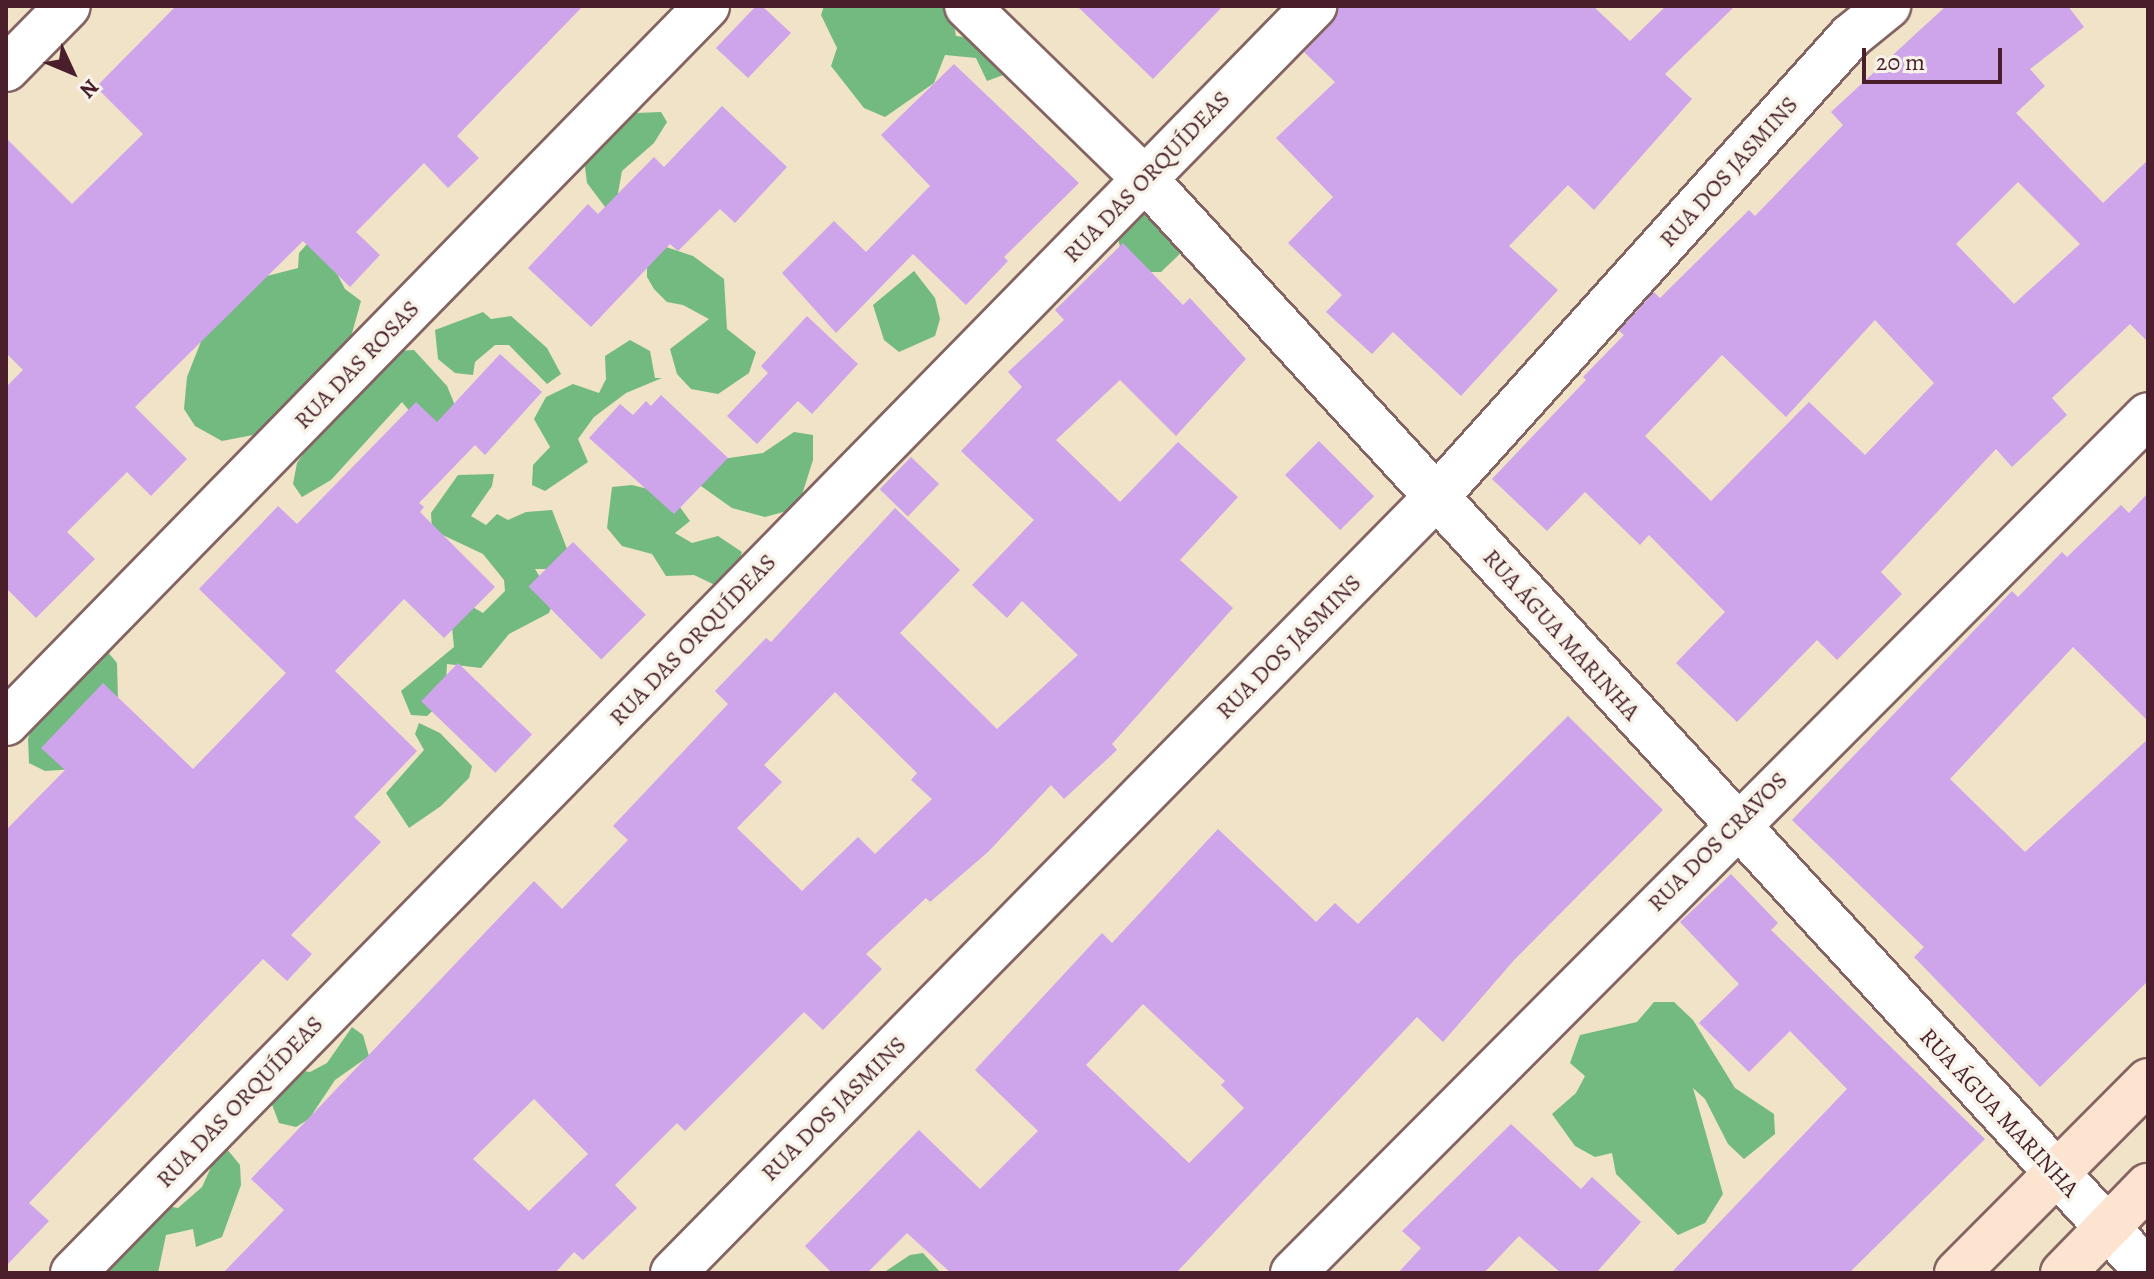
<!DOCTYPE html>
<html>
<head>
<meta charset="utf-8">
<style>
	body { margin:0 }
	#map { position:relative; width:2154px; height:1279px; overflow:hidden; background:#f0e3c8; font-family:Alegreya,serif }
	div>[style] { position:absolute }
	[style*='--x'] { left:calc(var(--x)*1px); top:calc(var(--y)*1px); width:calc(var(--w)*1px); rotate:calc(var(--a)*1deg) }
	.forest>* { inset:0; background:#72ba7f }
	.building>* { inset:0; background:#cea4eb; transform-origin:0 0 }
	.roads { filter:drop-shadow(2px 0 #846462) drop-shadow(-2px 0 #846462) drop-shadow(0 2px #846462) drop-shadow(0 -2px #846462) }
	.minor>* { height:44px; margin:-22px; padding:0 22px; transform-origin:22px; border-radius:22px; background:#fff }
	.secondary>* { height:44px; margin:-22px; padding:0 22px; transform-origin:22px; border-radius:22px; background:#fde4d1 }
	span { translate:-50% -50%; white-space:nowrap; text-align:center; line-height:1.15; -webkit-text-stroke:7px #f7f3e8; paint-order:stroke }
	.street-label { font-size:24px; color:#4a1f2b }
	.frame { position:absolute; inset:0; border:8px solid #4a1f2b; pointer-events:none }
	.north { position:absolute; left:32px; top:32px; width:80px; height:80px; -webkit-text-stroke:6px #f7f3e8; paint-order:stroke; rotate:134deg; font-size:22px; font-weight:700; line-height:32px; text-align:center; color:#4a1f2b }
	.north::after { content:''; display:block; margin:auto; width:28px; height:36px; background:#4a1f2b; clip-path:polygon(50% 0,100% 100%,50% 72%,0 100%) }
	.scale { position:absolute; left:1862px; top:48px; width:140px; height:36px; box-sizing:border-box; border:4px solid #4a1f2b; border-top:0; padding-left:10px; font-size:24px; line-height:28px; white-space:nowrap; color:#4a1f2b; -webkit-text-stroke:6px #f7f3e8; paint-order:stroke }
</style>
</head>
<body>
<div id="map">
	<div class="forest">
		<div style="clip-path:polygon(824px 6px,951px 6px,956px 36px,981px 39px,1006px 74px,987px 81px,976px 58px,945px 55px,934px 83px,885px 117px,864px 108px,831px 66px,837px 48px,821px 15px)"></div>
		<div style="clip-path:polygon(661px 112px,667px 122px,654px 143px,622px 171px,618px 193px,623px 213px,663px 246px,693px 256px,724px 279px,727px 329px,756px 352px,749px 373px,718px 394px,691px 389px,677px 374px,670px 349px,709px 319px,683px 305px,667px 302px,654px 289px,647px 277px,647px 249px,627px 236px,587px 183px,584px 159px,605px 135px,637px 113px)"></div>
		<div style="clip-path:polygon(1141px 207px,1184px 250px,1161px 272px,1149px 272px,1122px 254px,1119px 243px,1119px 232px)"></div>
		<div style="clip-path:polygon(316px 234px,345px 289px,361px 301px,349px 344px,253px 435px,222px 441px,195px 426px,184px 409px,187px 377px,202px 339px,267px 276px,298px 268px,299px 253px)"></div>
		<div style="clip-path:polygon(914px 271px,935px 298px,940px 319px,935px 336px,899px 352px,884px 340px,873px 305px)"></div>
		<div style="clip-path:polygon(483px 312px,491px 319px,511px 316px,547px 348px,561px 374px,547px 384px,509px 345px,495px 345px,475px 362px,473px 375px,455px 373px,438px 359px,435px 330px)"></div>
		<div style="clip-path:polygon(630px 340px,650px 351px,655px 378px,662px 378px,626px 393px,594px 417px,578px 439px,588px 462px,545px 491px,532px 485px,533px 465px,550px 447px,534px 419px,546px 397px,573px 384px,599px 393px,606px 379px,605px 356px)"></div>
		<div style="clip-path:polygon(414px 350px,447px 386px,459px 415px,438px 432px,421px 425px,402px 402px,331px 480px,302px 497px,293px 484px,297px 463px,314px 438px,396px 351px)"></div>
		<div style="clip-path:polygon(794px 432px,813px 435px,813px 460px,800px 501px,787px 511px,765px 517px,732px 508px,701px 486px,709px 461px,763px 453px)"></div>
		<div style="clip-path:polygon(494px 474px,492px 486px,471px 516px,486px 525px,497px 514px,508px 520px,526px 512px,552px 510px,569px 554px,564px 569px,535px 569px,554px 600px,549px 613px,509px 634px,481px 668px,447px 664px,445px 699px,427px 716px,411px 715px,401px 691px,454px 647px,451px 617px,464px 602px,483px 613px,505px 591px,504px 580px,483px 554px,432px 530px,431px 513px,458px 475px)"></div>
		<div style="clip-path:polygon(632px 485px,664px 493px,677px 503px,690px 521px,675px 533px,692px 543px,718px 536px,742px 552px,736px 571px,715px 585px,694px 575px,666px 576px,652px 554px,622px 546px,607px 528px,612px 487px)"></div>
		<div style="clip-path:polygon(102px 645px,117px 663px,118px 699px,75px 769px,45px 771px,29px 763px,28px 739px,35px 717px)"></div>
		<div style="clip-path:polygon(419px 723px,440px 733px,472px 766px,469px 778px,441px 806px,409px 828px,386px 793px,424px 750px,415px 734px)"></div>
		<div style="clip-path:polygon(1654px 1002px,1674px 1002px,1693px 1020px,1735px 1088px,1774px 1114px,1775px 1134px,1744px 1159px,1728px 1144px,1705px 1099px,1693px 1088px,1723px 1194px,1705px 1223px,1678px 1235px,1616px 1174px,1612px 1153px,1595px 1157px,1575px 1146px,1552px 1114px,1576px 1093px,1585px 1076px,1570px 1063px,1580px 1035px,1637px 1022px)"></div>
		<div style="clip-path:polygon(352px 1027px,363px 1035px,369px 1056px,335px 1080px,309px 1119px,296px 1127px,279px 1123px,271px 1102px,288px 1069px,310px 1072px,327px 1063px)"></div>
		<div style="clip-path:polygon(222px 1143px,240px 1165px,241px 1185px,222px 1237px,196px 1247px,193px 1229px,166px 1235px,158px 1273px,83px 1273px,161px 1205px,178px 1208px,202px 1187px)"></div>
		<div style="clip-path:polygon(923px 1253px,941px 1273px,883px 1273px,910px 1255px)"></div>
	</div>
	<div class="building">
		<div style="clip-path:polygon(176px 6px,583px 6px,457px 136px,479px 158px,448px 188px,424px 163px,356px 232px,380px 255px,350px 287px,303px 241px,135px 407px,187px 459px,151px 496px,127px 472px,67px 532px,95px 559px,36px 618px,6px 588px,6px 387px,23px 370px,6px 353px,6px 138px,72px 204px,143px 134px,96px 87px)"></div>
		<div style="clip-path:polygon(756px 6px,762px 6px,791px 33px,748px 78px,716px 48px)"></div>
		<div style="clip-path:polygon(1077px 6px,1223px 6px,1153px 79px)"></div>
		<div style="clip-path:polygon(1338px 6px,1593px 6px,1630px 41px,1666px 6px,1735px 6px,1665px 74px,1692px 99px,1594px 210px,1568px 185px,1509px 246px,1558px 290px,1461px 396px,1393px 332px,1372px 354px,1326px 312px,1342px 295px,1288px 243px,1333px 197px,1276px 138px,1335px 82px,1304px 52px,1332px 23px)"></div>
		<div style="clip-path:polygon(evenodd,1946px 6px,2068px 6px,2084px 27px,2030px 69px,2045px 86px,2016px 113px,2103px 203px,2148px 160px,2148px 342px,2130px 324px,2052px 398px,2067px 415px,2012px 467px,1996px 449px,1881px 572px,1902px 594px,1837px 660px,1817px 640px,1737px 722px,1676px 663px,1725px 612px,1649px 535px,1640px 545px,1585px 492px,1547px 531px,1492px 479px,1586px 380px,1583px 377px,1624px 335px,1619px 331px,1654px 292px,1660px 298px,1749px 210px,1755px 216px,1843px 125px,1831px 112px,1946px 6px,2018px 182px,2080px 244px,2014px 304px,1956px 244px,2018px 182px,1946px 6px,1875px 320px,1934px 383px,1865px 455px,1809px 402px,1711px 501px,1645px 436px,1722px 355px,1786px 417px,1875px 320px)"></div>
		<div style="clip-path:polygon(954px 64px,1079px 183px,1004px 257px,1008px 261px,966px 305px,913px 254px,836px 333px,782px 273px,834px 221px,866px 252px,930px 186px,881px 135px)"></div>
		<div style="clip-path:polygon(722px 106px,787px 167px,735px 223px,720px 209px,678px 251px,670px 244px,591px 327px,528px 268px,588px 204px,598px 214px,654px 157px,664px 167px)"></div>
		<div style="clip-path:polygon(evenodd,1123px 243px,1183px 305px,1190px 298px,1246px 359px,1176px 436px,1120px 380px,1056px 440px,1120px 502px,1178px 442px,1238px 497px,1180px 560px,1233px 608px,1112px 744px,1117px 750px,1064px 799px,1051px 785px,988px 852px,930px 902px,926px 898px,866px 954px,882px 969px,823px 1030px,804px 1012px,685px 1131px,677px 1123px,615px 1185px,637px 1208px,583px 1260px,574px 1252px,555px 1273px,223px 1273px,284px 1210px,251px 1179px,534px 881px,562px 909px,628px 840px,613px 826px,728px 704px,715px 691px,766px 638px,771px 642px,895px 508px,960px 570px,900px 633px,997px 729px,1078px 655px,1022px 601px,1007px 618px,972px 585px,1034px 520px,961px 451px,1022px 387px,1008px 372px,1064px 320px,1055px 310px,1123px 243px,835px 692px,917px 773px,911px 780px,932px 799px,875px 854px,858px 837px,802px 891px,737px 828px,782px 782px,764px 765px,835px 692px,1123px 243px,534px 1099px,588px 1154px,529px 1211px,473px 1159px,534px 1099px)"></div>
		<div style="clip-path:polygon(807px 316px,858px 364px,812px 414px,798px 401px,757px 444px,727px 416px,768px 373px,761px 366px)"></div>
		<div style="clip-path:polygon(500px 354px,542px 392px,485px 455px,475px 445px,419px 503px,424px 507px,420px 512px,495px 587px,444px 638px,404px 599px,335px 671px,417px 751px,354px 817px,381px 842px,291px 935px,312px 954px,287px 981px,263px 959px,29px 1203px,49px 1221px,6px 1266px,6px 830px,65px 770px,41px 748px,103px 683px,193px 769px,286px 673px,199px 589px,278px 506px,297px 524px,416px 402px,437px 422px)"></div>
		<div style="clip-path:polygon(661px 395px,728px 458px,674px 514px,589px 438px,620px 404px,633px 415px,646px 401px,651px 406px)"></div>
		<div style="left:1319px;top:441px;width:78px;height:48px;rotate:45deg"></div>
		<div style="left:911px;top:457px;width:39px;height:45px;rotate:44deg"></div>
		<div style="clip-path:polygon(2148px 493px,2148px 721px,2073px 647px,1950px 779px,2025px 852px,2148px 739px,2148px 981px,2040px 1087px,1914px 957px,1924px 947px,1792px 820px,2012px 591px,2018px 597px,2062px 552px,2067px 557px,2121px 505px,2129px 513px)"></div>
		<div style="left:573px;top:542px;width:103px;height:63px;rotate:45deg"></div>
		<div style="left:458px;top:663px;width:103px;height:53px;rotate:44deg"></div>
		<div style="clip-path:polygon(evenodd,1568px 716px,1663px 810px,1515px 959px,1443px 1042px,1417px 1017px,1176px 1273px,951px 1273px,907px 1233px,867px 1273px,832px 1273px,805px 1246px,919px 1130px,980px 1189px,1038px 1131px,975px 1070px,1102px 933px,1112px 943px,1218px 829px,1316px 922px,1335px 903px,1358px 924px,1568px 716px,1143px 1004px,1225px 1081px,1221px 1085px,1244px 1108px,1189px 1163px,1086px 1065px,1143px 1004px)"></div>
		<div style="clip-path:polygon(1731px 874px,1778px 923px,1771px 930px,1985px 1139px,1849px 1273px,1671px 1273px,1847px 1089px,1790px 1031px,1749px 1072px,1699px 1023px,1739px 984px,1680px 922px)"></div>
		<div style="clip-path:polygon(1511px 1124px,1581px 1189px,1592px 1177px,1641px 1222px,1596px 1273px,1561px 1273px,1519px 1236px,1484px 1273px,1398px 1273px,1421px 1248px,1402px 1231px)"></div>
	</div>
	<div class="roads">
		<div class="minor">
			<div style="--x:967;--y:6;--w:248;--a:44.2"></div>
			<div style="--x:1145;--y:179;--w:1483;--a:47.46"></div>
			<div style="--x:6;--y:69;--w:88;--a:-45.5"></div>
			<div style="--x:6;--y:723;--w:1003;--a:-45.65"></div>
			<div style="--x:73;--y:1273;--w:1774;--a:-45.59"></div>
			<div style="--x:673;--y:1273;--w:1088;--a:-45.48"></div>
			<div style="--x:1436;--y:497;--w:620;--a:-48.01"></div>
			<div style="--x:1851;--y:36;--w:48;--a:-39"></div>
			<div style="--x:1293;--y:1273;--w:1211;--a:-45.1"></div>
		</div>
		<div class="secondary">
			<div style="--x:1957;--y:1273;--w:271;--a:-45.1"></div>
			<div style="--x:2063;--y:1273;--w:122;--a:-45.7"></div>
		</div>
	</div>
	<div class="street-label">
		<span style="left:1729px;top:172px;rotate:-48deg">RUA DOS JASMINS</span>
		<span style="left:1147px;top:177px;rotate:-46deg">RUA DAS ORQUÍDEAS</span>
		<span style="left:357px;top:365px;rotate:-46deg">RUA DAS ROSAS</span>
		<span style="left:1561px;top:635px;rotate:48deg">RUA ÁGUA MARINHA</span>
		<span style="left:693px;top:640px;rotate:-46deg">RUA DAS ORQUÍDEAS</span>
		<span style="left:1289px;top:647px;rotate:-45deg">RUA DOS JASMINS</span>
		<span style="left:1718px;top:842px;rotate:-45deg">RUA DOS CRAVOS</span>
		<span style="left:240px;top:1102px;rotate:-46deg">RUA DAS ORQUÍDEAS</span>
		<span style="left:834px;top:1109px;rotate:-45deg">RUA DOS JASMINS</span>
		<span style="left:1999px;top:1113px;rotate:47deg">RUA ÁGUA MARINHA</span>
	</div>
	<div class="frame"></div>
	<div class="north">N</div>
	<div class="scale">20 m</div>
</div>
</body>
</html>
